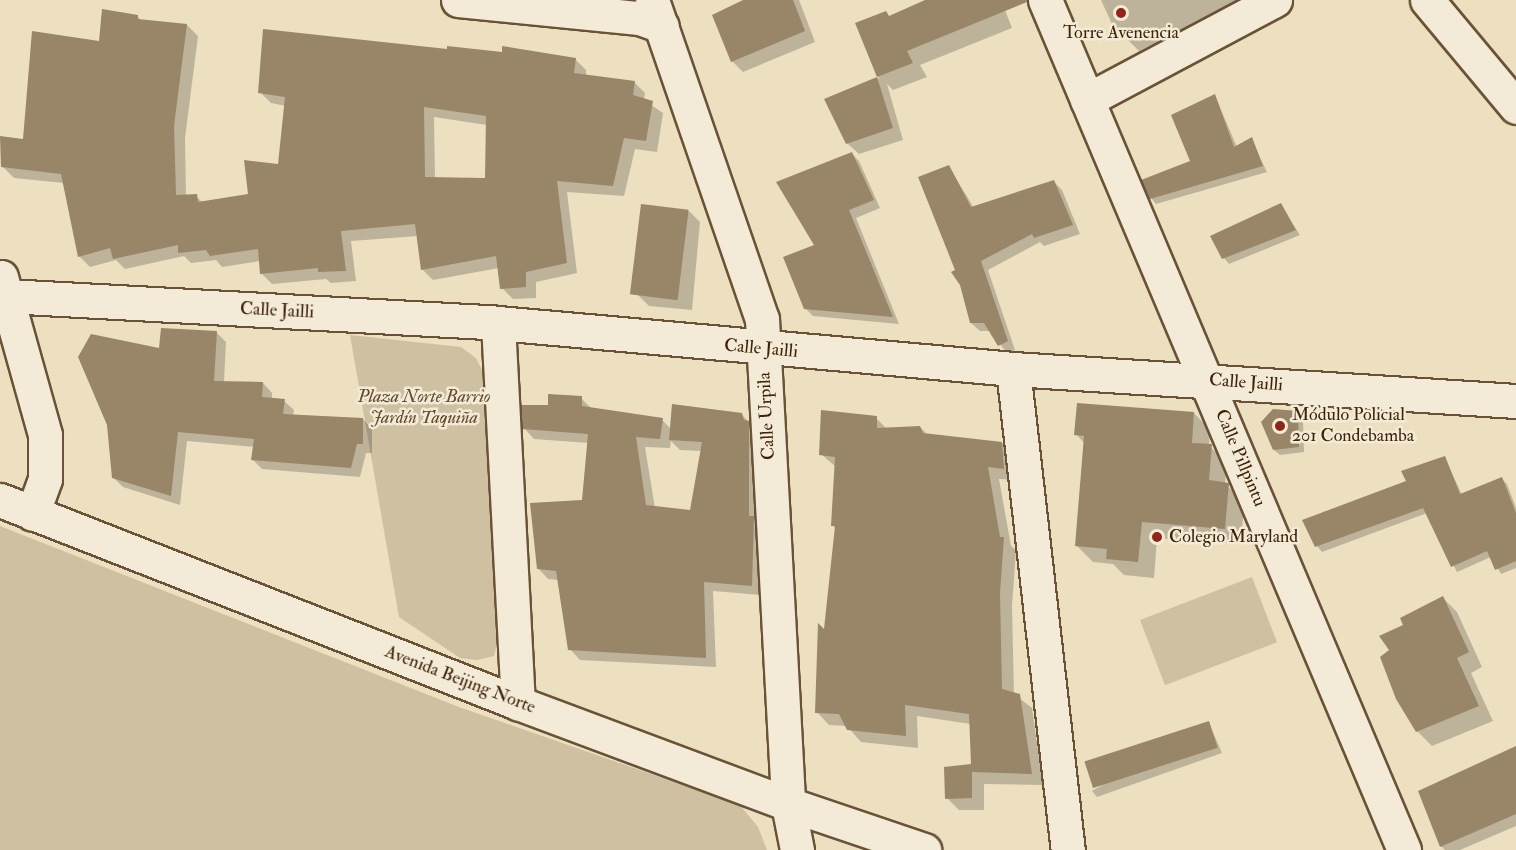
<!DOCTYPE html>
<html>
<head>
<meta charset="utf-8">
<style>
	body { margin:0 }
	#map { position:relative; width:1516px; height:850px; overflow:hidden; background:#ece0c1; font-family:"IM FELL Double Pica",serif }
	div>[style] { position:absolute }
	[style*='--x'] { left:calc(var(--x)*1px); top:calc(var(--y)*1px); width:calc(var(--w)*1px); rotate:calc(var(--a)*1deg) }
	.green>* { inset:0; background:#cfc0a2; transform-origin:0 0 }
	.shadow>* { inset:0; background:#0003 }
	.building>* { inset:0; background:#998568; transform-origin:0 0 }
	.roads { filter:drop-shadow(2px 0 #6a5236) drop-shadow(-2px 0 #6a5236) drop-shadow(0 2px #6a5236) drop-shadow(0 -2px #6a5236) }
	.street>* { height:33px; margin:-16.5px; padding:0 16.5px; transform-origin:16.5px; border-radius:16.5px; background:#f3ebd7 }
	.secondary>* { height:33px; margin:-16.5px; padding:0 16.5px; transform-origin:16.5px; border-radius:16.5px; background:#f3ebd7 }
	.dots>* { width:16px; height:16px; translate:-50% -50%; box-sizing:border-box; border:3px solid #f3ebd7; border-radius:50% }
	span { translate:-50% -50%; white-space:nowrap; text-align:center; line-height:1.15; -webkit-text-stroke:5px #f3ebd7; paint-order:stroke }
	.poi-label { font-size:18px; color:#3f2308 }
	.left { translate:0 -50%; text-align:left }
	.street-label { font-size:18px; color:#3f2308 }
	.park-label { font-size:18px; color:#634a2e; font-style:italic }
</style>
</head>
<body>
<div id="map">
	<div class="green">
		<div style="clip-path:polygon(350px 335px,461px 347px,476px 358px,483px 372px,498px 640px,494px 656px,477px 660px,460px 658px,399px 617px)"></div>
		<div style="clip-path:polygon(0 526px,459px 707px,740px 805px,758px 827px,767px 850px,0 850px)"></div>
		<div style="left:1252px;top:577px;width:70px;height:120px;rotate:69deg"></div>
	</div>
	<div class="shadow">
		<div style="clip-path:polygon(746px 0,799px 0,815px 42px,743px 72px,732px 61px)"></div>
		<div style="clip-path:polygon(929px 0,1001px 0,1012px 28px,920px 65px,927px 77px,893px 90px,887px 84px,903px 140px,859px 154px,847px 143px,826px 100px,879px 78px,857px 24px,890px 17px)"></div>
		<div style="clip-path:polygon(1101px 0,1240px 0,1139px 51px,1112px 24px)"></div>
		<div style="clip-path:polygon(evenodd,138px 17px,142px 21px,187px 25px,198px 36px,185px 138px,186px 196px,196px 196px,203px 203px,249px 195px,280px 165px,286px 106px,271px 103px,260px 92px,448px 50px,575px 59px,586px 70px,586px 76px,634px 82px,645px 93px,644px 100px,663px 113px,657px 152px,635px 149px,624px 196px,567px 192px,577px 273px,536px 282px,536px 298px,513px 299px,502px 288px,499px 268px,433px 280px,422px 269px,418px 236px,351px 241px,356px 281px,331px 283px,326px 279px,272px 284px,261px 273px,260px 261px,222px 267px,216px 260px,191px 263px,184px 256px,125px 269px,116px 260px,90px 267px,79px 256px,64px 183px,14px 178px,3px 167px,100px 42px,138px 17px,434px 117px,487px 125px,486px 179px,435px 178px,434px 117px)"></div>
		<div style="clip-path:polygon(1215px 96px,1237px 147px,1251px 139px,1267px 172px,1156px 204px,1151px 198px,1192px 162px)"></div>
		<div style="clip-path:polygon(851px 153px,859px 161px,880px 208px,856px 218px,899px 324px,813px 316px,805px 308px,816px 245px)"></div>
		<div style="clip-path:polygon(949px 167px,974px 208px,1054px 182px,1062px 190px,1080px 234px,1044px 246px,1040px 242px,988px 270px,1015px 350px,1007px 353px,990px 331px,980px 331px,971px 323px,957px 271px)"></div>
		<div style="clip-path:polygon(1280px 205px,1300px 235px,1229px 264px,1224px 258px)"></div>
		<div style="clip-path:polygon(689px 211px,700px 222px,692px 310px,649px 306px,638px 295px)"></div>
		<div style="clip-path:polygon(217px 333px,226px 342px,224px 382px,263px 383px,272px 393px,272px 399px,284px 401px,294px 410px,293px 416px,363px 419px,372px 429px,372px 453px,366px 453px,360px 477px,262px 469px,252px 459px,255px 447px,187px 441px,180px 505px,123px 487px,114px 478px,160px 350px)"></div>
		<div style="clip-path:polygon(evenodd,581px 398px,591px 408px,662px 420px,671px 429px,742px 415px,752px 425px,761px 595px,713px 591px,716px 667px,580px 660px,570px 649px,559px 580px,548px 579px,538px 568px,583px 502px,589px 443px,534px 439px,524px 428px,550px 407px,581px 398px,671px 441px,680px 450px,702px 451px,692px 511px,655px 508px,645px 447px,670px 448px,671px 441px)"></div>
		<div style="clip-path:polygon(1297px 412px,1303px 418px,1304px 452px,1280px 455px,1274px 450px)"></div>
		<div style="clip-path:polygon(1194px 413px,1210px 430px,1209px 446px,1227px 462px,1225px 484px,1244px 501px,1241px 544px,1157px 538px,1154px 578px,1124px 575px,1113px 564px,1093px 562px,1077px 546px,1085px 444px,1076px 434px)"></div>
		<div style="clip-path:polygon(876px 418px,887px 429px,920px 427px,928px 435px,1002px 443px,1014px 455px,1016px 480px,999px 479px,1011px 546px,1016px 550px,1012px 606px,1014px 694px,1032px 708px,1043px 785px,984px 784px,984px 810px,959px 810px,947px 798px,973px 765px,971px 724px,917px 716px,918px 748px,861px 742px,847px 726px,829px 725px,817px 712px,836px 529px,832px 525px,836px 467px,821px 454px)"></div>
		<div style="clip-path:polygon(1445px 458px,1462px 495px,1502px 479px,1507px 484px,1516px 508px,1516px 568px,1501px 574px,1491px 557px,1457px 572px,1427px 513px,1322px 552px,1317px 546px)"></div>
		<div style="clip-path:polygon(1443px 598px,1457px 612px,1482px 667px,1471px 673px,1493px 721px,1432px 746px,1417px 731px,1391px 650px,1405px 626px)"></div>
		<div style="clip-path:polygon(1209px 723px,1222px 753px,1097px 797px,1092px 791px)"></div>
		<div style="clip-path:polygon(1516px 747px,1516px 826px,1460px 850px,1445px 850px,1441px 846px)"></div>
	</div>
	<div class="building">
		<div style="clip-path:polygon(743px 0,793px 0,805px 31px,731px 62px,712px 15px)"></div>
		<div style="clip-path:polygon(925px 0,1027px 0,1027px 2px,907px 51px,913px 63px,877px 77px,855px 23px,886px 11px,889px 16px)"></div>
		<div style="clip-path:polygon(evenodd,102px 9px,138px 15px,138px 19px,187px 24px,174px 126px,176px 195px,197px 194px,198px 202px,248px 194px,244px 160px,278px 164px,285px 97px,258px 93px,263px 29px,447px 49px,447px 46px,502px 52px,502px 46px,576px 58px,574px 73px,635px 81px,633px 95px,653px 101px,646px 141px,624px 138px,613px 186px,557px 181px,567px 263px,526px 272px,526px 287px,500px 289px,496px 256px,421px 270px,415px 224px,341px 231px,346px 271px,318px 272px,318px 268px,260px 274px,258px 249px,210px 256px,206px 250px,178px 253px,178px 245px,113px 259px,110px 248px,78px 257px,61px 174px,1px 167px,0 136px,23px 139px,32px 31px,99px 41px,102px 9px,424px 107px,486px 116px,485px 178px,425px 177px,424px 107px)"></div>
		<div style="clip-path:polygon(877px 77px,893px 128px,846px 144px,824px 99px)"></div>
		<div style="clip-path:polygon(1215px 94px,1234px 147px,1252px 137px,1263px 166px,1150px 199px,1141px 180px,1190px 161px,1171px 115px)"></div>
		<div style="clip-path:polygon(852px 152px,874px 200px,849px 210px,893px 317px,804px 309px,783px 257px,814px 245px,776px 182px)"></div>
		<div style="clip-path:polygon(949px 165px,971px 207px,1054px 180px,1073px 225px,1034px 238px,1032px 234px,981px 261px,1008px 341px,998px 346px,984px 323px,970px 323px,960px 285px,951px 272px,955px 270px,918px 177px)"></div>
		<div style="clip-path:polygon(1281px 203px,1296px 230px,1222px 259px,1210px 236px)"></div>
		<div style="left:641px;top:204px;width:48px;height:91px;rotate:7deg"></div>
		<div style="clip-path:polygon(161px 328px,217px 331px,214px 381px,263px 382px,262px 397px,285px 399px,283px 414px,363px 418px,363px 444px,357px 444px,351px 468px,251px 460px,254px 439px,178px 432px,171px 496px,112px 478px,107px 425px,78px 357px,91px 334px,159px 348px)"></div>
		<div style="clip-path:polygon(548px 394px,582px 396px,582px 406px,663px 418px,660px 439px,636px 437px,646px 505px,690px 510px,702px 442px,669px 440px,672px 404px,742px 413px,744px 420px,749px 421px,749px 516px,754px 516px,752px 586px,704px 582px,706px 658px,568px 650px,556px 571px,537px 569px,530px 503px,582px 500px,588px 434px,522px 429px,521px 405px,548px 405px)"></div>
		<div style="clip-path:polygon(1077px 403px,1194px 412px,1192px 443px,1212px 444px,1209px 480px,1229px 483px,1225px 529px,1142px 522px,1138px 562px,1106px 559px,1107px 549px,1075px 546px,1084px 436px,1074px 435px)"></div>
		<div style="clip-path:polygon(1273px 409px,1298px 411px,1299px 447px,1273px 450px,1261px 422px)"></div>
		<div style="clip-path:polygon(821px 410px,877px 416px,877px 428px,920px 426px,923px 433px,1002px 442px,1004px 469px,988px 467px,1000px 537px,1004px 537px,1000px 593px,1002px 689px,1020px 694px,1032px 774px,972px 772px,972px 798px,945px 799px,944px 767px,971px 764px,969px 714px,905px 705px,906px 736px,847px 730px,839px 714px,815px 713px,818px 623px,824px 629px,835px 526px,831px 526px,835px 457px,819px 455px)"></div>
		<div style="clip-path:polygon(1445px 456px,1460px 494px,1502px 477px,1516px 513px,1516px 561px,1495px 570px,1487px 551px,1451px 567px,1423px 508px,1315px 547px,1302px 520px,1406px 481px,1401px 471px)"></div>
		<div style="clip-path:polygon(1443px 596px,1469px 652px,1457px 658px,1479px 706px,1416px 732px,1396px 699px,1380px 657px,1389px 650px,1379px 636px,1403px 625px,1400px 618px)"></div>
		<div style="left:1209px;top:721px;width:28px;height:131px;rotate:72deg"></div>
		<div style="clip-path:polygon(1516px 746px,1516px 814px,1440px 847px,1418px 791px)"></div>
	</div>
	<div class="roads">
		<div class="street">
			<div style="--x:458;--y:0;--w:182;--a:5.7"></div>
			<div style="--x:639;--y:18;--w:24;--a:19"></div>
			<div style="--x:652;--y:0;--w:337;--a:71"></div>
			<div style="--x:762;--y:319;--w:486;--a:86.9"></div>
			<div style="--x:788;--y:804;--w:47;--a:78.9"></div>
			<div style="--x:1045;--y:0;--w:923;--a:67.1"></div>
			<div style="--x:1427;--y:0;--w:139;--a:50.2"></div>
			<div style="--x:1087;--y:100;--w:213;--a:-28"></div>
			<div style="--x:1;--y:277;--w:164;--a:74.4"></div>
			<div style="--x:45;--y:435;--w:44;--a:90"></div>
			<div style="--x:45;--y:479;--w:37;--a:110"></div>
			<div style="--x:6;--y:296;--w:493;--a:3.1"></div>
			<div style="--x:498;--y:323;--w:517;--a:5.1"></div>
			<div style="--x:1013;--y:369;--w:504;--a:3.64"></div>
			<div style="--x:498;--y:323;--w:381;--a:87"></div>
			<div style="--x:1013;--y:369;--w:484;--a:83.5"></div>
		</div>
		<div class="secondary">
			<div style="--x:0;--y:500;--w:556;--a:21.4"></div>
			<div style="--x:518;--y:703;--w:288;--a:20.5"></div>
			<div style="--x:788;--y:804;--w:144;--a:18.7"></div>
		</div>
	</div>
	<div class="dots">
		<div style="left:1121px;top:13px;background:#8f2418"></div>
		<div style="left:1280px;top:426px;background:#8f2418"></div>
		<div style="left:1157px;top:537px;background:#8f2418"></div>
	</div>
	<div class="poi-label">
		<span style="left:1121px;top:33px">Torre Avenencia</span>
		<span class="left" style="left:1292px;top:426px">Módulo Policial<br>201 Condebamba</span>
		<span class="left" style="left:1169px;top:537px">Colegio Maryland</span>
	</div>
	<div class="street-label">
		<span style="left:277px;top:311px;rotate:3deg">Calle Jailli</span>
		<span style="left:761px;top:349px;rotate:5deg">Calle Jailli</span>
		<span style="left:1246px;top:383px;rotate:4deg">Calle Jailli</span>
		<span style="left:767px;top:416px;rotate:-93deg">Calle Urpila</span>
		<span style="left:1240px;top:458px;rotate:67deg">Calle Pillpintu</span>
		<span style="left:460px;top:680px;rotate:21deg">Avenida Beijing Norte</span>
	</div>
	<div class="park-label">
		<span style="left:424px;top:408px">Plaza Norte Barrio<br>Jardín Taquiña</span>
	</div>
</div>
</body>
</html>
